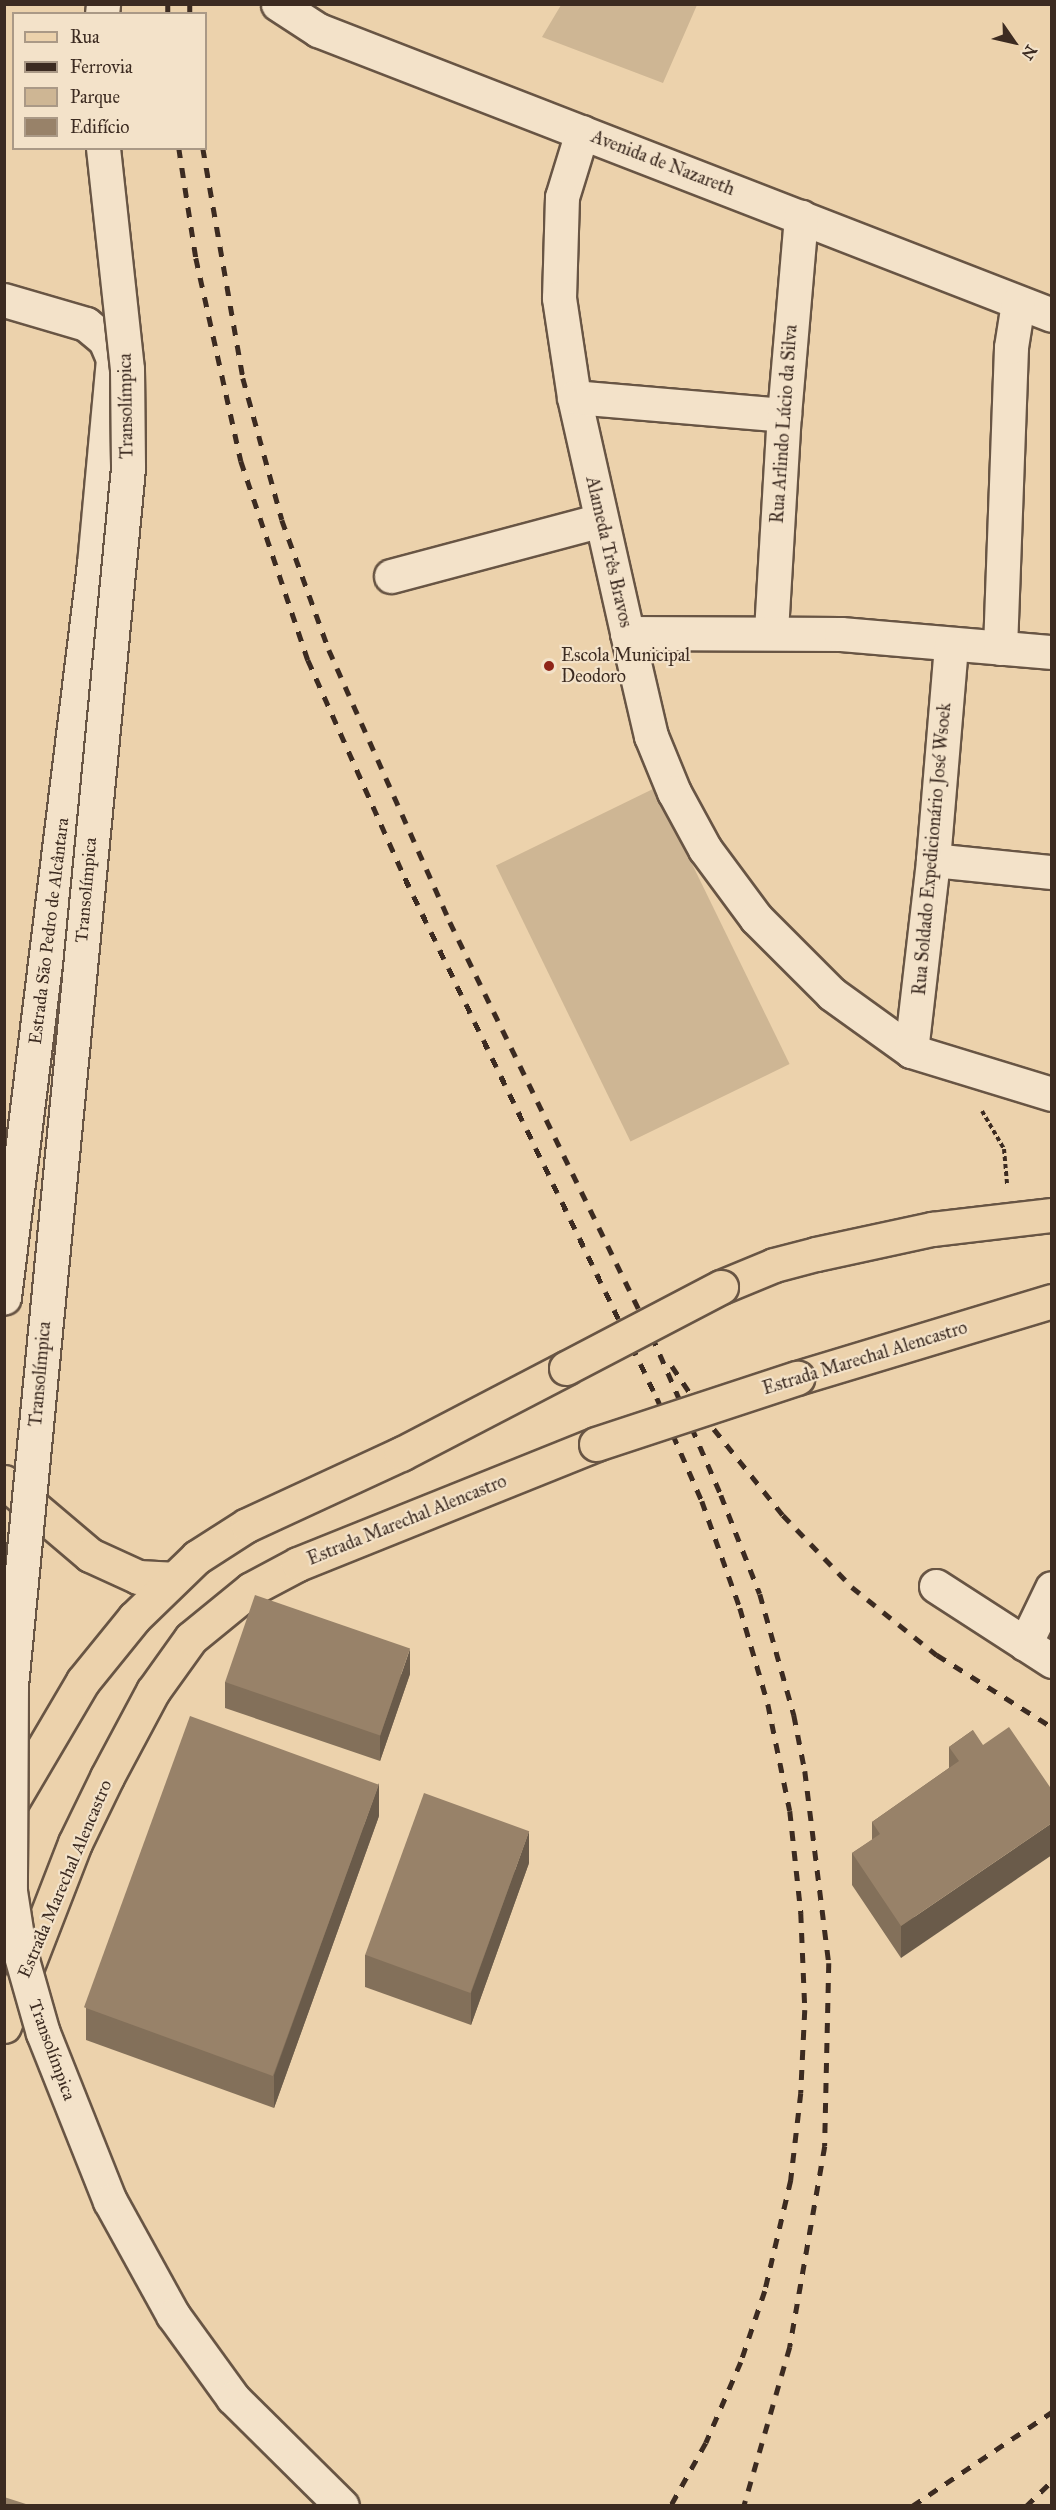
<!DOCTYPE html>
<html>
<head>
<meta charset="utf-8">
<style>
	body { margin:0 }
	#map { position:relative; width:1056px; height:2510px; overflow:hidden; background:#ecd2ac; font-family:"IM FELL Great Primer",serif }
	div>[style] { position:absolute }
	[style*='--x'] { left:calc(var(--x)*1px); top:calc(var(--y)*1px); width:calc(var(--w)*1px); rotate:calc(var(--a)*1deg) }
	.green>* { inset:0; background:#ceb694; transform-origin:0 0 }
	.path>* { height:4px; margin-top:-2px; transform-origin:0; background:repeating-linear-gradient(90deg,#3c2b21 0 4.5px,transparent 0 7.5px) }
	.roads { filter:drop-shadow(2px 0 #685544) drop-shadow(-2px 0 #685544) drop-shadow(0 2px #685544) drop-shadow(0 -2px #685544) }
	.minor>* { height:33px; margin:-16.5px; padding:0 16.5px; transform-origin:16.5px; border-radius:16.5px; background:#f3e2c9 }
	.major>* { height:33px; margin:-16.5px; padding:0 16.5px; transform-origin:16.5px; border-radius:16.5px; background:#ecd2ac }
	.rail>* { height:4.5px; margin-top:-2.25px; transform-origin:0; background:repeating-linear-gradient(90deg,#3c2b21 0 10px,transparent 0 20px) }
	.bridges { filter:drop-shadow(2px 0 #685544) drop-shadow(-2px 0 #685544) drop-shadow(0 2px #685544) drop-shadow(0 -2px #685544) }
	.minor-bridge>* { height:33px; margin:-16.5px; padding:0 16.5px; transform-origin:16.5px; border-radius:16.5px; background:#f3e2c9 }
	.major-bridge>* { height:33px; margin:-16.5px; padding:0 16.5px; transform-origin:16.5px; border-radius:16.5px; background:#ecd2ac }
	.wall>* { inset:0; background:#83705a }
	.shaded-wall>* { inset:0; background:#6a5b4a }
	.building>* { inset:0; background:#988269; transform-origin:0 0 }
	.dots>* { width:16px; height:16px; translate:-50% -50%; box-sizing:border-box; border:3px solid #f3e2c9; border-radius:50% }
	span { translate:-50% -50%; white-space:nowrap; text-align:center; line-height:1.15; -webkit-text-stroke:4.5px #f3e2c9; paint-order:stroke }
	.street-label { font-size:18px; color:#3c2b21 }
	.poi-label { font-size:18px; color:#3c2b21 }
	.left { translate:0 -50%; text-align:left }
	.frame { position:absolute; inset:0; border:6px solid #3c2b21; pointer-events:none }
	.legend { position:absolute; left:12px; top:12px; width:195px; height:138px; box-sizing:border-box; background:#f3e2c9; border:2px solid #aa9986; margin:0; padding:8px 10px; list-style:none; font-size:18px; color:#3c2b21 }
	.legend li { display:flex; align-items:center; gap:12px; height:30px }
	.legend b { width:30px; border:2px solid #aa9986 }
	.north { position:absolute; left:984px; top:12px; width:60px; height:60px; -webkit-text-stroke:4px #f3e2c9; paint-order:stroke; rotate:124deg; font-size:16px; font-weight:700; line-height:24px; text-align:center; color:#3c2b21 }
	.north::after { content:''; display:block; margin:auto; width:21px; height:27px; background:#3c2b21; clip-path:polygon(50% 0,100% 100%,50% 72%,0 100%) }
</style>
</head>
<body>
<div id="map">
	<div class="green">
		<div style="clip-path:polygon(561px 5px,561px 4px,697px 5px,663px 83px,542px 37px)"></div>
		<div style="left:655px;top:788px;width:307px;height:177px;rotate:64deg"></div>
	</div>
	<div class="path">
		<div style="--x:982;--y:1111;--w:44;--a:59.9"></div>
		<div style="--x:1004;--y:1149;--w:36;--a:85"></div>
	</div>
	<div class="roads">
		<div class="minor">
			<div style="--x:278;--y:4;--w:48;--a:33"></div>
			<div style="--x:318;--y:30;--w:787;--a:21.22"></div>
			<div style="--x:102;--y:14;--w:10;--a:-84"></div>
			<div style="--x:582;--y:132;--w:68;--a:107.1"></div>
			<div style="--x:562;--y:197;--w:101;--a:91.7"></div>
			<div style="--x:559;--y:298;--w:100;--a:81.4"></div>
			<div style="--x:574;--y:397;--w:242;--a:77.3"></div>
			<div style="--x:627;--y:633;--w:106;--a:76.9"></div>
			<div style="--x:651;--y:736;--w:61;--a:67.7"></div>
			<div style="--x:674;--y:792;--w:65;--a:61.5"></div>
			<div style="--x:705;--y:849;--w:86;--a:53.5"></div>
			<div style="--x:756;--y:918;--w:107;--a:45"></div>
			<div style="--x:832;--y:994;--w:97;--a:35.8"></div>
			<div style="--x:911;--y:1051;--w:147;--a:17"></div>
			<div style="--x:4;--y:300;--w:85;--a:16.3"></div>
			<div style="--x:86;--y:324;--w:25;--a:40"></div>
			<div style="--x:105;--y:340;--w:21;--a:67"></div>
			<div style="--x:113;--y:359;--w:206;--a:95.3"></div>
			<div style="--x:94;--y:564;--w:739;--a:97"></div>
			<div style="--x:574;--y:397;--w:211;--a:4.9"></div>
			<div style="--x:391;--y:576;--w:217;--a:-14.9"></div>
			<div style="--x:771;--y:631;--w:216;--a:-86.6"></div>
			<div style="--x:784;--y:415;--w:199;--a:-85.1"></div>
			<div style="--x:627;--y:633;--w:214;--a:0.3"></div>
			<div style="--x:841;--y:634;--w:212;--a:4.9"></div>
			<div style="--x:1000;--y:648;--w:301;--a:-87.9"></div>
			<div style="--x:1011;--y:347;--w:45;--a:-81"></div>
			<div style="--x:933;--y:860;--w:120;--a:5.8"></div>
			<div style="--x:911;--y:1051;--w:192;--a:-83.4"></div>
			<div style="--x:933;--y:860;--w:215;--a:-85.2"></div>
			<div style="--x:936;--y:1586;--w:138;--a:32.9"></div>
			<div style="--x:1025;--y:1644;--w:62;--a:-64.3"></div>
		</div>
		<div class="major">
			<div style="--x:721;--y:1287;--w:57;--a:-22.5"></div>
			<div style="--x:774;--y:1265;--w:43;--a:-14.7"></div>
			<div style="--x:816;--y:1254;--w:119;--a:-12.2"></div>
			<div style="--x:932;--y:1229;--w:121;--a:-6.7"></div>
			<div style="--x:797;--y:1378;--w:266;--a:-16.8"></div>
			<div style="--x:4;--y:1482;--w:113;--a:40.3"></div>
			<div style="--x:90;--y:1555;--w:53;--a:24.6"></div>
			<div style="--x:138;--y:1577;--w:34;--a:3"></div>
			<div style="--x:4;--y:1815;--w:156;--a:-59.5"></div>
			<div style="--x:83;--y:1681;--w:81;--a:-51"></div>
			<div style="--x:134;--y:1618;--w:88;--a:-44.1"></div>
			<div style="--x:197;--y:1557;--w:59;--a:-32.6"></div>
			<div style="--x:247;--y:1525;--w:170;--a:-24.8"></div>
			<div style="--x:401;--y:1454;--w:186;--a:-27.5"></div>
			<div style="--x:4;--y:2026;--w:196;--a:-68.8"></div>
			<div style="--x:75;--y:1843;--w:73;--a:-64.1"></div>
			<div style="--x:107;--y:1777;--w:98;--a:-61.9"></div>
			<div style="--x:153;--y:1691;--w:65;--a:-54.4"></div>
			<div style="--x:191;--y:1638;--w:77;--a:-39.2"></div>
			<div style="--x:251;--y:1589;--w:53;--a:-28"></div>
			<div style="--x:298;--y:1564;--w:321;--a:-21.9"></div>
		</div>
	</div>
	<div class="rail">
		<div style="--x:168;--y:4;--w:10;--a:90"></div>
		<div style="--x:190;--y:4;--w:10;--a:90"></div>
		<div style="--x:179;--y:148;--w:111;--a:81.2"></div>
		<div style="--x:196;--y:258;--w:208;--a:77.5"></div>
		<div style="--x:241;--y:461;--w:210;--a:71.4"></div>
		<div style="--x:308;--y:660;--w:239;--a:66"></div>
		<div style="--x:405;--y:878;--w:578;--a:64.14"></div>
		<div style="--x:657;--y:1398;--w:112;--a:66.4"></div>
		<div style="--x:702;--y:1501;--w:114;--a:70.4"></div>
		<div style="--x:740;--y:1608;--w:100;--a:73.7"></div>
		<div style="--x:768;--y:1704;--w:109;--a:78.4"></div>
		<div style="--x:790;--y:1811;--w:103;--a:83.8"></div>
		<div style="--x:801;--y:1913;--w:97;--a:87.6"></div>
		<div style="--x:805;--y:2010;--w:83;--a:92.8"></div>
		<div style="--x:801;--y:2093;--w:88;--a:96.6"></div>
		<div style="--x:791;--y:2180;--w:114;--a:103.2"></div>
		<div style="--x:765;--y:2291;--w:75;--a:108.7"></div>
		<div style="--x:741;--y:2362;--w:88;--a:113.4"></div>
		<div style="--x:706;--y:2443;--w:72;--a:119.1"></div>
		<div style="--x:203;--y:148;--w:233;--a:80.1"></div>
		<div style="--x:243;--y:378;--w:147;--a:74.6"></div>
		<div style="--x:282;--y:520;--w:138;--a:70.1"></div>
		<div style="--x:329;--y:650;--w:298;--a:66"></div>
		<div style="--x:450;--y:922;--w:461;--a:64"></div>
		<div style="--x:652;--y:1336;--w:173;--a:66.5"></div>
		<div style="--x:721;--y:1495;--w:106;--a:68.5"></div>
		<div style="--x:760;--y:1594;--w:126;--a:74.3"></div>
		<div style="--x:794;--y:1715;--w:57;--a:78.9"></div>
		<div style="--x:805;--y:1771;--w:193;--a:82.9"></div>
		<div style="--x:829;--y:1963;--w:183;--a:91.3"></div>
		<div style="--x:825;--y:2146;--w:204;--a:99.9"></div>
		<div style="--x:790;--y:2347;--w:166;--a:106.1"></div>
		<div style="--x:672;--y:1366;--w:76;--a:56.3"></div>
		<div style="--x:714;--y:1429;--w:110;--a:51.3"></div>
		<div style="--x:783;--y:1515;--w:100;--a:46.2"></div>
		<div style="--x:852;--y:1587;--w:109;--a:38.7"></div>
		<div style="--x:937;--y:1655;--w:136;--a:32.1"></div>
		<div style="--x:912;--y:2506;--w:169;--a:-33.9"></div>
		<div style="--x:1026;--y:2506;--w:36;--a:-44"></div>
	</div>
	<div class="bridges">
		<div class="minor-bridge">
			<div style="--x:103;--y:148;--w:222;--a:83.8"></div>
			<div style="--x:127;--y:369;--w:99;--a:89.4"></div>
			<div style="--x:128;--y:468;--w:1224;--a:95.49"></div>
			<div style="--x:11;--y:1686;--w:205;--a:90.3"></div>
			<div style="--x:10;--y:1891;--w:59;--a:81.2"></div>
			<div style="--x:19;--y:1949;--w:87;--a:74.1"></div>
			<div style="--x:43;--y:2033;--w:181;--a:68.3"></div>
			<div style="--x:110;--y:2201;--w:130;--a:61.1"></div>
			<div style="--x:173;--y:2315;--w:102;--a:54.1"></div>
			<div style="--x:233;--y:2398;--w:153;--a:44.7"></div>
		</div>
		<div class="major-bridge">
			<div style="--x:566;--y:1368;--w:175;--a:-27.6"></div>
			<div style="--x:596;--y:1444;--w:212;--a:-18.2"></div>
		</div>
	</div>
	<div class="wall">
		<div style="clip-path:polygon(410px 1674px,380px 1761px,225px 1708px,225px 1682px)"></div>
		<div style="clip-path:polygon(973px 1730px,901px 1958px,852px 1885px,852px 1853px,872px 1840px,872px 1822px,949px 1768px,949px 1747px)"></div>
		<div style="clip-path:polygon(379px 1816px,274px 2108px,86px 2040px,86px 2008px)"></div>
		<div style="clip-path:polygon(529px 1863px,471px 2025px,365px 1987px,365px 1955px)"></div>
	</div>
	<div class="shaded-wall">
		<div style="clip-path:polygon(410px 1649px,410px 1674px,380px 1761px,380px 1736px)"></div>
		<div style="clip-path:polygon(379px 1783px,379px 1816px,274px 2108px,274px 2075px)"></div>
		<div style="clip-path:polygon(1052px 1823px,1052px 1855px,901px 1958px,901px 1926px)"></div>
		<div style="clip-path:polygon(529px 1831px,529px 1863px,471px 2025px,471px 1993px)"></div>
	</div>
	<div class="building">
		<div style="left:255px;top:1595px;width:164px;height:92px;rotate:19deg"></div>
		<div style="left:190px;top:1716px;width:201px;height:310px;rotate:20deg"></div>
		<div style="clip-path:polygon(1009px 1727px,1052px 1790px,1052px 1823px,901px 1926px,852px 1853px,880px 1834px,872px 1822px,959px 1761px,949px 1747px,973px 1730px,983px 1745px)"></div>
		<div style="left:424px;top:1793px;width:112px;height:172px;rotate:20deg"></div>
		<div style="clip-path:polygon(4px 2497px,29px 2505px,4px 2505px)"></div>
	</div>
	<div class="dots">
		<div style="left:549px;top:666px;background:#8f2418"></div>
	</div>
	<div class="street-label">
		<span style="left:663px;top:163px;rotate:21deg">Avenida de Nazareth</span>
		<span style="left:126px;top:406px;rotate:-91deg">Transolímpica</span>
		<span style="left:784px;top:424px;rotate:-86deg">Rua Arlindo Lúcio da Silva</span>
		<span style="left:609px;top:552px;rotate:77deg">Alameda Três Bravos</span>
		<span style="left:932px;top:849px;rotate:-85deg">Rua Soldado Expedicionário José Wsoek</span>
		<span style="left:86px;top:890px;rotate:-85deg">Transolímpica</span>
		<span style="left:49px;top:931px;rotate:-83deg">Estrada São Pedro de Alcântara</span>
		<span style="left:865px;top:1358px;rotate:-17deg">Estrada Marechal Alencastro</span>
		<span style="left:40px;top:1374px;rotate:-85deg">Transolímpica</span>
		<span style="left:407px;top:1520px;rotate:-22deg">Estrada Marechal Alencastro</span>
		<span style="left:65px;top:1879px;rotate:-67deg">Estrada Marechal Alencastro</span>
		<span style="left:52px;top:2050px;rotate:70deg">Transolímpica</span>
	</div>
	<div class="poi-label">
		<span class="left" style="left:561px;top:666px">Escola Municipal<br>Deodoro</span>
	</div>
	<div class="frame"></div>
	<ul class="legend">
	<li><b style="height:8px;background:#ecd2ac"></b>Rua</li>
	<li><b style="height:8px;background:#3c2b21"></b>Ferrovia</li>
	<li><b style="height:16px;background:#ceb694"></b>Parque</li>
	<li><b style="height:16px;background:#988269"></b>Edifício</li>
	</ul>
	<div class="north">N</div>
</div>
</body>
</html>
